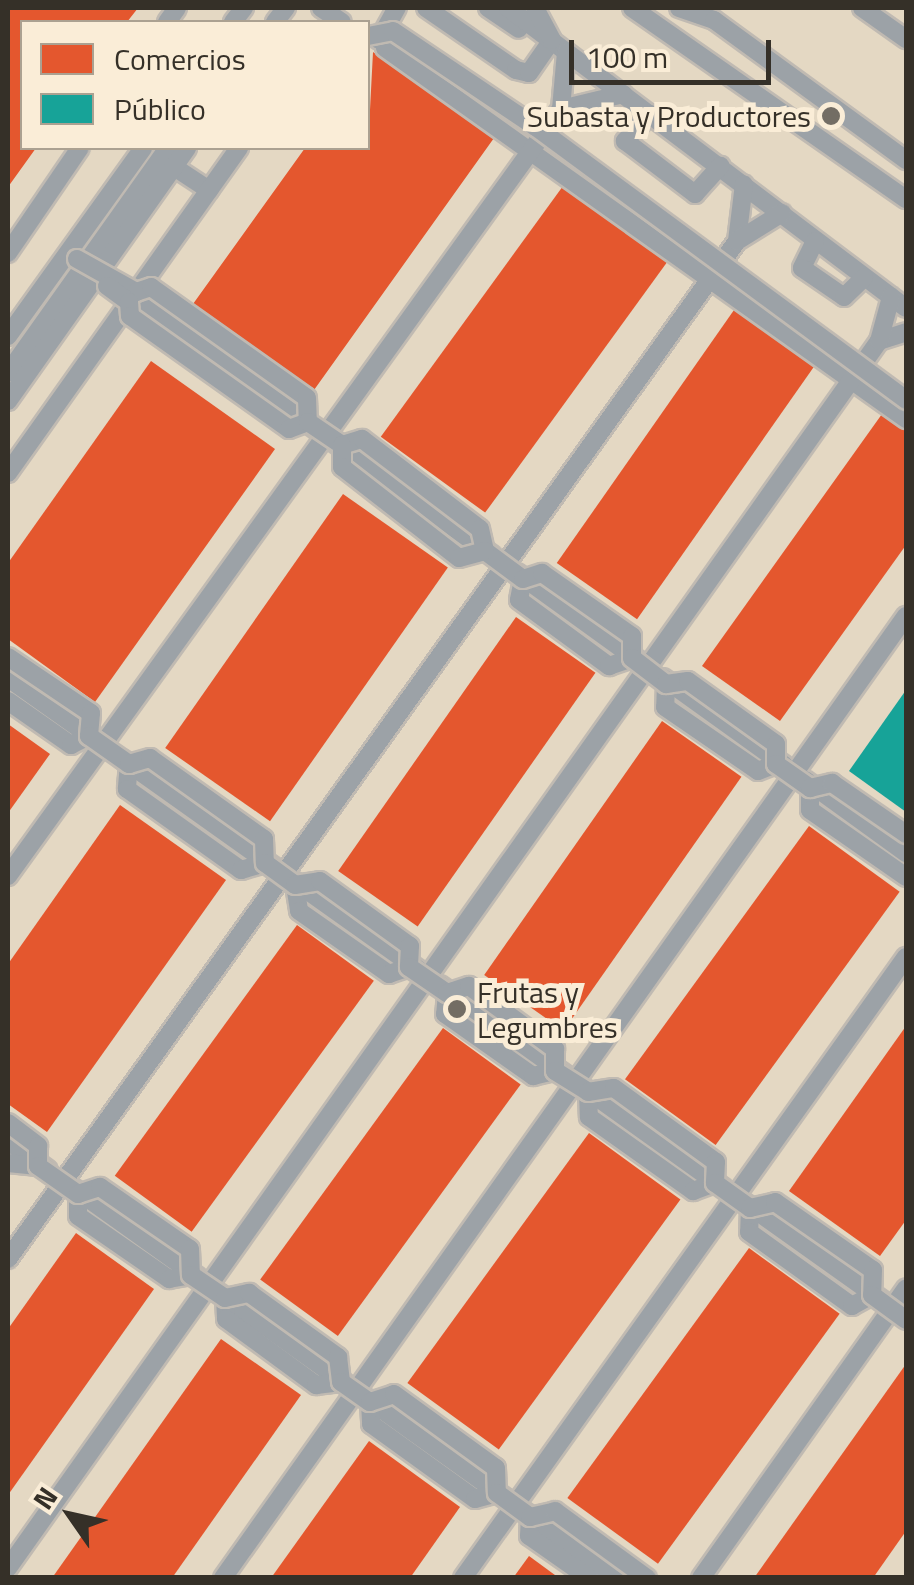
<!DOCTYPE html>
<html>
<head>
<meta charset="utf-8">
<style>
	body { margin:0 }
	#map { position:relative; width:914px; height:1585px; overflow:hidden; background:#e5ded2; font-family:"Titillium Web",sans-serif }
	div>[style] { position:absolute }
	[style*='--x'] { left:calc(var(--x)*1px); top:calc(var(--y)*1px); width:calc(var(--w)*1px); rotate:calc(var(--a)*1deg) }
	.built>* { inset:0; background:#e4d8c3 }
	.shops>* { inset:0; background:#e4572e; transform-origin:0 0 }
	.public>* { inset:0; background:#17a398 }
	.roads { filter:drop-shadow(2px 0 #c0bab2) drop-shadow(-2px 0 #c0bab2) drop-shadow(0 2px #c0bab2) drop-shadow(0 -2px #c0bab2) }
	.minor>* { height:18px; margin:-9px; padding:0 9px; transform-origin:9px; border-radius:9px; background:#9ca2a7 }
	.bridges { filter:drop-shadow(2px 0 #c0bab2) drop-shadow(-2px 0 #c0bab2) drop-shadow(0 2px #c0bab2) drop-shadow(0 -2px #c0bab2) }
	.minor-bridge>* { height:18px; margin:-9px; padding:0 9px; transform-origin:9px; border-radius:9px; background:#9ca2a7 }
	.dots>* { width:28px; height:28px; translate:-50% -50%; box-sizing:border-box; border:5px solid #faedd7; border-radius:50% }
	span { translate:-50% -50%; white-space:nowrap; text-align:center; line-height:1.15; -webkit-text-stroke:10px #faedd7; paint-order:stroke }
	.poi-label { font-size:30px; color:#353028 }
	.right { translate:-100% -50%; text-align:right }
	.left { translate:0 -50%; text-align:left }
	.frame { position:absolute; inset:0; border:10px solid #353028; pointer-events:none }
	.legend { position:absolute; left:20px; top:20px; width:350px; height:130px; box-sizing:border-box; background:#faedd7; border:2px solid #aba191; margin:0; padding:12px 18px; list-style:none; font-size:30px; color:#353028 }
	.legend li { display:flex; align-items:center; gap:20px; height:50px }
	.legend b { width:50px; border:2px solid #aba191 }
	.north { position:absolute; left:20px; top:1465px; width:100px; height:100px; -webkit-text-stroke:8px #faedd7; paint-order:stroke; rotate:304deg; font-size:28px; font-weight:700; line-height:40px; text-align:center; color:#353028 }
	.north::after { content:''; display:block; margin:auto; width:35px; height:45px; background:#353028; clip-path:polygon(50% 0,100% 100%,50% 72%,0 100%) }
	.scale { position:absolute; left:569px; top:40px; width:202px; height:45px; box-sizing:border-box; border:5px solid #353028; border-top:0; padding-left:12px; font-size:30px; line-height:35px; white-space:nowrap; color:#353028; -webkit-text-stroke:8px #faedd7; paint-order:stroke }
</style>
</head>
<body>
<div id="map">
	<div class="built">
		<div style="clip-path:polygon(evenodd,8px 8px,906px 8px,906px 1577px,8px 1578px,8px 8px,22px 22px,368px 22px,368px 148px,22px 148px,22px 22px)"></div>
	</div>
	<div class="shops">
		<div style="clip-path:polygon(8px 8px,138px 8px,127px 22px,22px 22px,22px 148px,36px 148px,8px 187px)"></div>
		<div style="clip-path:polygon(373px 52px,494px 138px,314px 390px,193px 304px,305px 148px,368px 148px)"></div>
		<div style="left:563px;top:186px;width:129px;height:310px;rotate:36deg"></div>
		<div style="left:734px;top:310px;width:98px;height:309px;rotate:35deg"></div>
		<div style="clip-path:polygon(151px 361px,275px 449px,95px 702px,8px 639px,8px 563px)"></div>
		<div style="clip-path:polygon(882px 414px,906px 431px,906px 545px,780px 721px,702px 666px)"></div>
		<div style="left:343px;top:494px;width:128px;height:310px;rotate:35deg"></div>
		<div style="left:516px;top:617px;width:97px;height:310px;rotate:35deg"></div>
		<div style="left:662px;top:721px;width:97px;height:310px;rotate:35deg"></div>
		<div style="clip-path:polygon(8px 724px,50px 754px,8px 813px)"></div>
		<div style="clip-path:polygon(120px 805px,226px 880px,47px 1132px,8px 1104px,8px 964px)"></div>
		<div style="left:809px;top:826px;width:112px;height:313px;rotate:36deg"></div>
		<div style="left:297px;top:925px;width:95px;height:310px;rotate:36deg"></div>
		<div style="clip-path:polygon(906px 1026px,906px 1220px,880px 1256px,789px 1191px)"></div>
		<div style="left:443px;top:1028px;width:96px;height:311px;rotate:36deg"></div>
		<div style="left:589px;top:1133px;width:113px;height:309px;rotate:36deg"></div>
		<div style="clip-path:polygon(76px 1233px,154px 1289px,8px 1495px,8px 1329px)"></div>
		<div style="left:749px;top:1248px;width:112px;height:309px;rotate:36deg"></div>
		<div style="clip-path:polygon(221px 1339px,301px 1395px,172px 1578px,52px 1578px)"></div>
		<div style="clip-path:polygon(906px 1364px,906px 1531px,873px 1578px,754px 1578px)"></div>
		<div style="clip-path:polygon(369px 1441px,460px 1507px,410px 1578px,271px 1578px)"></div>
		<div style="clip-path:polygon(529px 1556px,559px 1578px,513px 1578px)"></div>
	</div>
	<div class="public">
		<div style="clip-path:polygon(906px 690px,906px 812px,849px 771px)"></div>
	</div>
	<div class="roads">
		<div class="minor">
			<div style="--x:321;--y:8;--w:25;--a:34"></div>
			<div style="--x:426;--y:8;--w:109;--a:34.6"></div>
			<div style="--x:516;--y:70;--w:13;--a:13"></div>
			<div style="--x:529;--y:73;--w:40;--a:-55.1"></div>
			<div style="--x:488;--y:8;--w:37;--a:34"></div>
			<div style="--x:508;--y:8;--w:498;--a:37"></div>
			<div style="--x:535;--y:8;--w:36;--a:62"></div>
			<div style="--x:632;--y:8;--w:334;--a:34.9"></div>
			<div style="--x:679;--y:8;--w:37;--a:19"></div>
			<div style="--x:714;--y:20;--w:238;--a:36.1"></div>
			<div style="--x:862;--y:8;--w:54;--a:35.2"></div>
			<div style="--x:167;--y:22;--w:17;--a:-54"></div>
			<div style="--x:233;--y:22;--w:18;--a:-52"></div>
			<div style="--x:275;--y:22;--w:18;--a:-52"></div>
			<div style="--x:379;--y:40;--w:37;--a:-61"></div>
			<div style="--x:385;--y:48;--w:640;--a:35.45"></div>
			<div style="--x:561;--y:109;--w:64;--a:-13.6"></div>
			<div style="--x:650;--y:114;--w:37;--a:133"></div>
			<div style="--x:625;--y:141;--w:88;--a:37.1"></div>
			<div style="--x:695;--y:194;--w:38;--a:-48"></div>
			<div style="--x:174;--y:167;--w:42;--a:33.3"></div>
			<div style="--x:737;--y:241;--w:57;--a:-83"></div>
			<div style="--x:815;--y:241;--w:30;--a:116"></div>
			<div style="--x:802;--y:268;--w:51;--a:34.6"></div>
			<div style="--x:844;--y:297;--w:28;--a:-44"></div>
			<div style="--x:8;--y:253;--w:127;--a:-55.6"></div>
			<div style="--x:144;--y:306;--w:428;--a:35.6"></div>
			<div style="--x:8;--y:336;--w:231;--a:-54.3"></div>
			<div style="--x:879;--y:341;--w:28;--a:-18"></div>
			<div style="--x:8;--y:373;--w:276;--a:-54.6"></div>
			<div style="--x:8;--y:401;--w:310;--a:-54.7"></div>
			<div style="--x:8;--y:473;--w:399;--a:-54.6"></div>
			<div style="--x:517;--y:573;--w:154;--a:35.8"></div>
			<div style="--x:523;--y:579;--w:21;--a:101"></div>
			<div style="--x:519;--y:600;--w:112;--a:36.3"></div>
			<div style="--x:609;--y:666;--w:24;--a:-19"></div>
			<div style="--x:8;--y:678;--w:109;--a:35.3"></div>
			<div style="--x:663;--y:678;--w:149;--a:35.7"></div>
			<div style="--x:666;--y:684;--w:23;--a:92"></div>
			<div style="--x:665;--y:707;--w:113;--a:34.5"></div>
			<div style="--x:758;--y:771;--w:19;--a:-21"></div>
			<div style="--x:8;--y:701;--w:77;--a:34.9"></div>
			<div style="--x:71;--y:745;--w:20;--a:-27"></div>
			<div style="--x:122;--y:759;--w:364;--a:35.4"></div>
			<div style="--x:129;--y:764;--w:25;--a:95"></div>
			<div style="--x:127;--y:789;--w:140;--a:35.4"></div>
			<div style="--x:241;--y:870;--w:25;--a:-16"></div>
			<div style="--x:805;--y:780;--w:125;--a:35.9"></div>
			<div style="--x:810;--y:788;--w:22;--a:90"></div>
			<div style="--x:810;--y:810;--w:117;--a:34.9"></div>
			<div style="--x:8;--y:876;--w:946;--a:-54.21"></div>
			<div style="--x:561;--y:109;--w:57;--a:-85"></div>
			<div style="--x:295;--y:885;--w:26;--a:81"></div>
			<div style="--x:299;--y:911;--w:110;--a:35"></div>
			<div style="--x:389;--y:974;--w:21;--a:-19"></div>
			<div style="--x:440;--y:985;--w:349;--a:35.6"></div>
			<div style="--x:447;--y:993;--w:21;--a:95"></div>
			<div style="--x:445;--y:1014;--w:108;--a:35.2"></div>
			<div style="--x:533;--y:1076;--w:23;--a:-13"></div>
			<div style="--x:588;--y:1092;--w:25;--a:88"></div>
			<div style="--x:589;--y:1117;--w:128;--a:35.4"></div>
			<div style="--x:693;--y:1191;--w:23;--a:-20"></div>
			<div style="--x:8;--y:1141;--w:49;--a:35.9"></div>
			<div style="--x:8;--y:1163;--w:30;--a:6"></div>
			<div style="--x:73;--y:1188;--w:153;--a:35.5"></div>
			<div style="--x:78;--y:1194;--w:22;--a:90"></div>
			<div style="--x:78;--y:1216;--w:111;--a:34.7"></div>
			<div style="--x:169;--y:1279;--w:22;--a:-10"></div>
			<div style="--x:745;--y:1203;--w:169;--a:35.4"></div>
			<div style="--x:750;--y:1208;--w:24;--a:92"></div>
			<div style="--x:749;--y:1232;--w:127;--a:35.7"></div>
			<div style="--x:852;--y:1306;--w:23;--a:-29"></div>
			<div style="--x:8;--y:1259;--w:1252;--a:-54.39"></div>
			<div style="--x:737;--y:241;--w:53;--a:-31.9"></div>
			<div style="--x:219;--y:1293;--w:490;--a:35.6"></div>
			<div style="--x:225;--y:1298;--w:21;--a:87"></div>
			<div style="--x:226;--y:1319;--w:112;--a:36.3"></div>
			<div style="--x:316;--y:1385;--w:25;--a:-7"></div>
			<div style="--x:370;--y:1402;--w:22;--a:87"></div>
			<div style="--x:371;--y:1424;--w:128;--a:35.8"></div>
			<div style="--x:475;--y:1499;--w:23;--a:-15"></div>
			<div style="--x:530;--y:1517;--w:19;--a:93"></div>
			<div style="--x:529;--y:1536;--w:73;--a:35"></div>
			<div style="--x:8;--y:1568;--w:1505;--a:-54.63"></div>
			<div style="--x:879;--y:341;--w:46;--a:-74.7"></div>
			<div style="--x:223;--y:1578;--w:1180;--a:-54.63"></div>
			<div style="--x:463;--y:1578;--w:763;--a:-54.5"></div>
			<div style="--x:701;--y:1578;--w:355;--a:-54.7"></div>
		</div>
	</div>
	<div class="bridges">
		<div class="minor-bridge">
			<div style="--x:368;--y:36;--w:25;--a:-11"></div>
			<div style="--x:393;--y:31;--w:172;--a:33.9"></div>
			<div style="--x:536;--y:127;--w:460;--a:36.4"></div>
			<div style="--x:77;--y:259;--w:68;--a:29.2"></div>
			<div style="--x:136;--y:292;--w:16;--a:-18"></div>
			<div style="--x:151;--y:287;--w:191;--a:35.4"></div>
			<div style="--x:307;--y:398;--w:24;--a:88"></div>
			<div style="--x:107;--y:286;--w:27;--a:36"></div>
			<div style="--x:129;--y:302;--w:14;--a:86"></div>
			<div style="--x:130;--y:316;--w:195;--a:35.4"></div>
			<div style="--x:289;--y:429;--w:20;--a:-20"></div>
			<div style="--x:308;--y:422;--w:41;--a:34.1"></div>
			<div style="--x:342;--y:445;--w:21;--a:-17"></div>
			<div style="--x:362;--y:439;--w:148;--a:37.3"></div>
			<div style="--x:480;--y:529;--w:23;--a:77"></div>
			<div style="--x:485;--y:551;--w:47;--a:36.4"></div>
			<div style="--x:523;--y:579;--w:20;--a:-18"></div>
			<div style="--x:542;--y:573;--w:110;--a:35"></div>
			<div style="--x:632;--y:636;--w:22;--a:90"></div>
			<div style="--x:632;--y:658;--w:43;--a:37.4"></div>
			<div style="--x:666;--y:684;--w:22;--a:-8"></div>
			<div style="--x:688;--y:681;--w:108;--a:35.6"></div>
			<div style="--x:776;--y:744;--w:20;--a:90"></div>
			<div style="--x:776;--y:764;--w:42;--a:35.2"></div>
			<div style="--x:810;--y:788;--w:23;--a:-13"></div>
			<div style="--x:832;--y:783;--w:90;--a:34.6"></div>
			<div style="--x:342;--y:445;--w:22;--a:90"></div>
			<div style="--x:342;--y:467;--w:148;--a:37.9"></div>
			<div style="--x:459;--y:558;--w:27;--a:-15"></div>
			<div style="--x:8;--y:657;--w:100;--a:34"></div>
			<div style="--x:91;--y:713;--w:23;--a:95"></div>
			<div style="--x:89;--y:736;--w:49;--a:35"></div>
			<div style="--x:129;--y:764;--w:22;--a:-16"></div>
			<div style="--x:150;--y:758;--w:140;--a:35.4"></div>
			<div style="--x:264;--y:839;--w:24;--a:88"></div>
			<div style="--x:265;--y:863;--w:37;--a:36"></div>
			<div style="--x:295;--y:885;--w:25;--a:-9"></div>
			<div style="--x:320;--y:881;--w:111;--a:35.8"></div>
			<div style="--x:410;--y:946;--w:21;--a:93"></div>
			<div style="--x:409;--y:967;--w:46;--a:34.4"></div>
			<div style="--x:447;--y:993;--w:23;--a:-18"></div>
			<div style="--x:469;--y:986;--w:107;--a:36.2"></div>
			<div style="--x:555;--y:1049;--w:22;--a:90"></div>
			<div style="--x:555;--y:1071;--w:39;--a:32"></div>
			<div style="--x:588;--y:1092;--w:26;--a:-9"></div>
			<div style="--x:614;--y:1088;--w:126;--a:36"></div>
			<div style="--x:716;--y:1162;--w:21;--a:93"></div>
			<div style="--x:715;--y:1183;--w:43;--a:35.5"></div>
			<div style="--x:750;--y:1208;--w:26;--a:-13"></div>
			<div style="--x:775;--y:1202;--w:119;--a:34.8"></div>
			<div style="--x:873;--y:1270;--w:25;--a:92"></div>
			<div style="--x:872;--y:1295;--w:42;--a:36.3"></div>
			<div style="--x:8;--y:1123;--w:38;--a:37"></div>
			<div style="--x:38;--y:1146;--w:20;--a:90"></div>
			<div style="--x:38;--y:1166;--w:49;--a:35"></div>
			<div style="--x:78;--y:1194;--w:23;--a:-18"></div>
			<div style="--x:100;--y:1187;--w:109;--a:34.6"></div>
			<div style="--x:190;--y:1249;--w:26;--a:88"></div>
			<div style="--x:191;--y:1275;--w:41;--a:34.1"></div>
			<div style="--x:225;--y:1298;--w:25;--a:-12"></div>
			<div style="--x:249;--y:1293;--w:110;--a:35.7"></div>
			<div style="--x:338;--y:1357;--w:25;--a:83"></div>
			<div style="--x:341;--y:1382;--w:35;--a:35"></div>
			<div style="--x:370;--y:1402;--w:25;--a:-18"></div>
			<div style="--x:394;--y:1394;--w:126;--a:36"></div>
			<div style="--x:496;--y:1468;--w:25;--a:88"></div>
			<div style="--x:497;--y:1493;--w:41;--a:36"></div>
			<div style="--x:530;--y:1517;--w:26;--a:-13"></div>
			<div style="--x:555;--y:1511;--w:114;--a:36.1"></div>
		</div>
	</div>
	<div class="dots">
		<div style="left:831px;top:116px;background:#736d64"></div>
		<div style="left:457px;top:1009px;background:#736d64"></div>
	</div>
	<div class="poi-label">
		<span class="right" style="left:811px;top:116px">Subasta y Productores</span>
		<span class="left" style="left:477px;top:1009px">Frutas y<br>Legumbres</span>
	</div>
	<div class="frame"></div>
	<ul class="legend">
	<li><b style="height:28px;background:#e4572e"></b>Comercios</li>
	<li><b style="height:28px;background:#17a398"></b>Público</li>
	</ul>
	<div class="north">N</div>
	<div class="scale">100 m</div>
</div>
</body>
</html>
